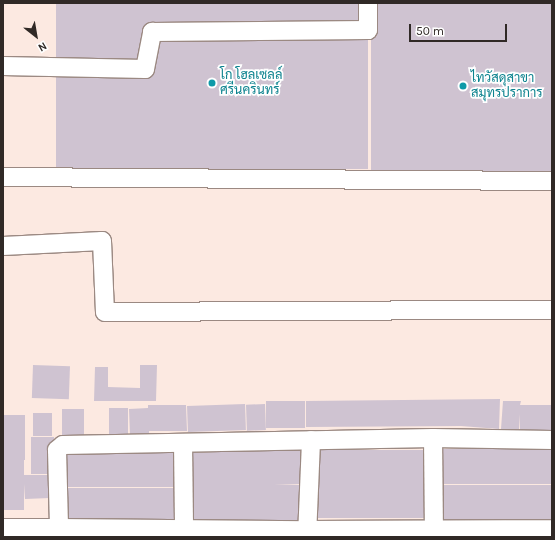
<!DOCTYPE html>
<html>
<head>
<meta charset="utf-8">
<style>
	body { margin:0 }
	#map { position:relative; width:555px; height:540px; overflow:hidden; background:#fce9e1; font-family:Karla,Sarabun,sans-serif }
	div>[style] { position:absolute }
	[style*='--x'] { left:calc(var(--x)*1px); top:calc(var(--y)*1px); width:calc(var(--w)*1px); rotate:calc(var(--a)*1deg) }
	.building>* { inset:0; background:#cfc3d1; transform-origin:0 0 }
	.roads { filter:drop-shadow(1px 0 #9b8982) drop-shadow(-1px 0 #9b8982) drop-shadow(0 1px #9b8982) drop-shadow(0 -1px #9b8982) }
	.minor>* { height:18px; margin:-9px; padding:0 9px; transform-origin:9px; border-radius:9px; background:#fff }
	.dots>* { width:11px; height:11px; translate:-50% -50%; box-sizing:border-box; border:2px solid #fff; border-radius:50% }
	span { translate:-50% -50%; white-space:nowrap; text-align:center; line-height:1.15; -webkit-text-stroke:3.5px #fff; paint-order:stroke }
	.culture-label { font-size:13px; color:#0d838f }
	.left { translate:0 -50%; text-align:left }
	.frame { position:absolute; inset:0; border:4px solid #302926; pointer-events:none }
	.north { position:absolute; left:16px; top:16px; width:40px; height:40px; -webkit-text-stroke:3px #fff; paint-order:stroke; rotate:149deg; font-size:11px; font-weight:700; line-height:16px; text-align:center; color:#302926 }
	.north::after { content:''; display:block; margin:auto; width:14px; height:18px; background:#302926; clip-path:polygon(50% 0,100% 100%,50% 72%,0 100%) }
	.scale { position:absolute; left:409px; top:24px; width:98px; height:18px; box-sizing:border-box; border:2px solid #302926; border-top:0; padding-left:5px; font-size:12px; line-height:14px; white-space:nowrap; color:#302926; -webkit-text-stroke:3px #fff; paint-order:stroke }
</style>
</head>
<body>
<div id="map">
	<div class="building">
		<div style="left:56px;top:3px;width:312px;height:166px"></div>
		<div style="left:371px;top:3px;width:181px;height:173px"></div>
		<div style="left:33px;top:365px;width:37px;height:33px;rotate:2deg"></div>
		<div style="clip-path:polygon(140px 365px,157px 365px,156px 401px,94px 401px,95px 367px,108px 367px,108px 387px,140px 388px)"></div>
		<div style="clip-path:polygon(500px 399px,499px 429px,461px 426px,461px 416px,461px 426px,306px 427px,306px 401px)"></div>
		<div style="left:266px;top:401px;width:39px;height:27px"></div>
		<div style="clip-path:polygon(503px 401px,521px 401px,520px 405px,552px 405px,552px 431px,520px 431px,520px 414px,519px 430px,501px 429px)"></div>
		<div style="left:245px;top:404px;width:26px;height:58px;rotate:88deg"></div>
		<div style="left:265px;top:404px;width:26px;height:19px;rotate:88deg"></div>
		<div style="clip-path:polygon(148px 405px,186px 405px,187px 431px,149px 431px,149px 434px,130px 435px,129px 409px,148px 408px)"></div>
		<div style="left:109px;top:408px;width:19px;height:27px"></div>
		<div style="left:84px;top:409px;width:28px;height:22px;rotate:90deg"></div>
		<div style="left:33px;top:413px;width:19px;height:23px"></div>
		<div style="left:3px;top:415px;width:22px;height:45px"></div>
		<div style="left:31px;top:437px;width:23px;height:37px"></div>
		<div style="left:300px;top:449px;width:35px;height:112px;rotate:88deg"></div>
		<div style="left:552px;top:449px;width:35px;height:112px;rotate:90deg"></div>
		<div style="left:430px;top:450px;width:68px;height:112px;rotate:90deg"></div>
		<div style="left:179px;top:451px;width:36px;height:112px;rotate:90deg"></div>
		<div style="clip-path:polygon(3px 460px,24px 460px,24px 475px,50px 475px,50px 498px,25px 499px,24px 484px,24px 510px,3px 510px)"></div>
		<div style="left:300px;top:485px;width:35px;height:112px;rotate:90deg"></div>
		<div style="left:552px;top:485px;width:35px;height:112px;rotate:90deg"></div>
		<div style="left:178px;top:488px;width:34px;height:113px;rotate:90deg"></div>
	</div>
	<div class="roads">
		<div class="minor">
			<div style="--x:3;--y:66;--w:142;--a:1.2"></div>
			<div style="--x:145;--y:69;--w:38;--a:-79"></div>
			<div style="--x:152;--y:32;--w:216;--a:-0.5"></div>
			<div style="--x:368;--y:30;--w:27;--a:-90"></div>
			<div style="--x:3;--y:177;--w:549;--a:0.42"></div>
			<div style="--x:3;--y:246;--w:99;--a:-2.9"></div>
			<div style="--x:102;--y:241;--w:71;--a:87.6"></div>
			<div style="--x:105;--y:312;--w:447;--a:-0.3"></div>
			<div style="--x:433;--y:438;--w:92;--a:89.4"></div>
			<div style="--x:552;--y:440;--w:119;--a:-179"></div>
			<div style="--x:433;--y:438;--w:370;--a:178.9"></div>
			<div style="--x:63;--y:445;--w:8;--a:140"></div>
			<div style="--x:57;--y:450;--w:78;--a:88.5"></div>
			<div style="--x:59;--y:528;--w:248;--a:0.5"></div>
			<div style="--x:307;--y:530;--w:245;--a:-0.2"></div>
			<div style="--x:183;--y:443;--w:86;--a:89.3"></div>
			<div style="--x:3;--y:528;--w:56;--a:0"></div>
			<div style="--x:59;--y:528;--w:9;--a:84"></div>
			<div style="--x:307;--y:537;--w:97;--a:-87.6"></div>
		</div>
	</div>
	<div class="dots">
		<div style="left:212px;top:83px;background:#0f9aa8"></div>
		<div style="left:463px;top:86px;background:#0f9aa8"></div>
	</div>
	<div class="culture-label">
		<span class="left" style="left:220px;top:83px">โก โฮลเซลล์<br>ศรีนครินทร์</span>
		<span class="left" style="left:471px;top:86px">ไทวัสดุสาขา<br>สมุทรปราการ</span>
	</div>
	<div class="frame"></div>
	<div class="north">N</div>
	<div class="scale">50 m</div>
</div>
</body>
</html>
